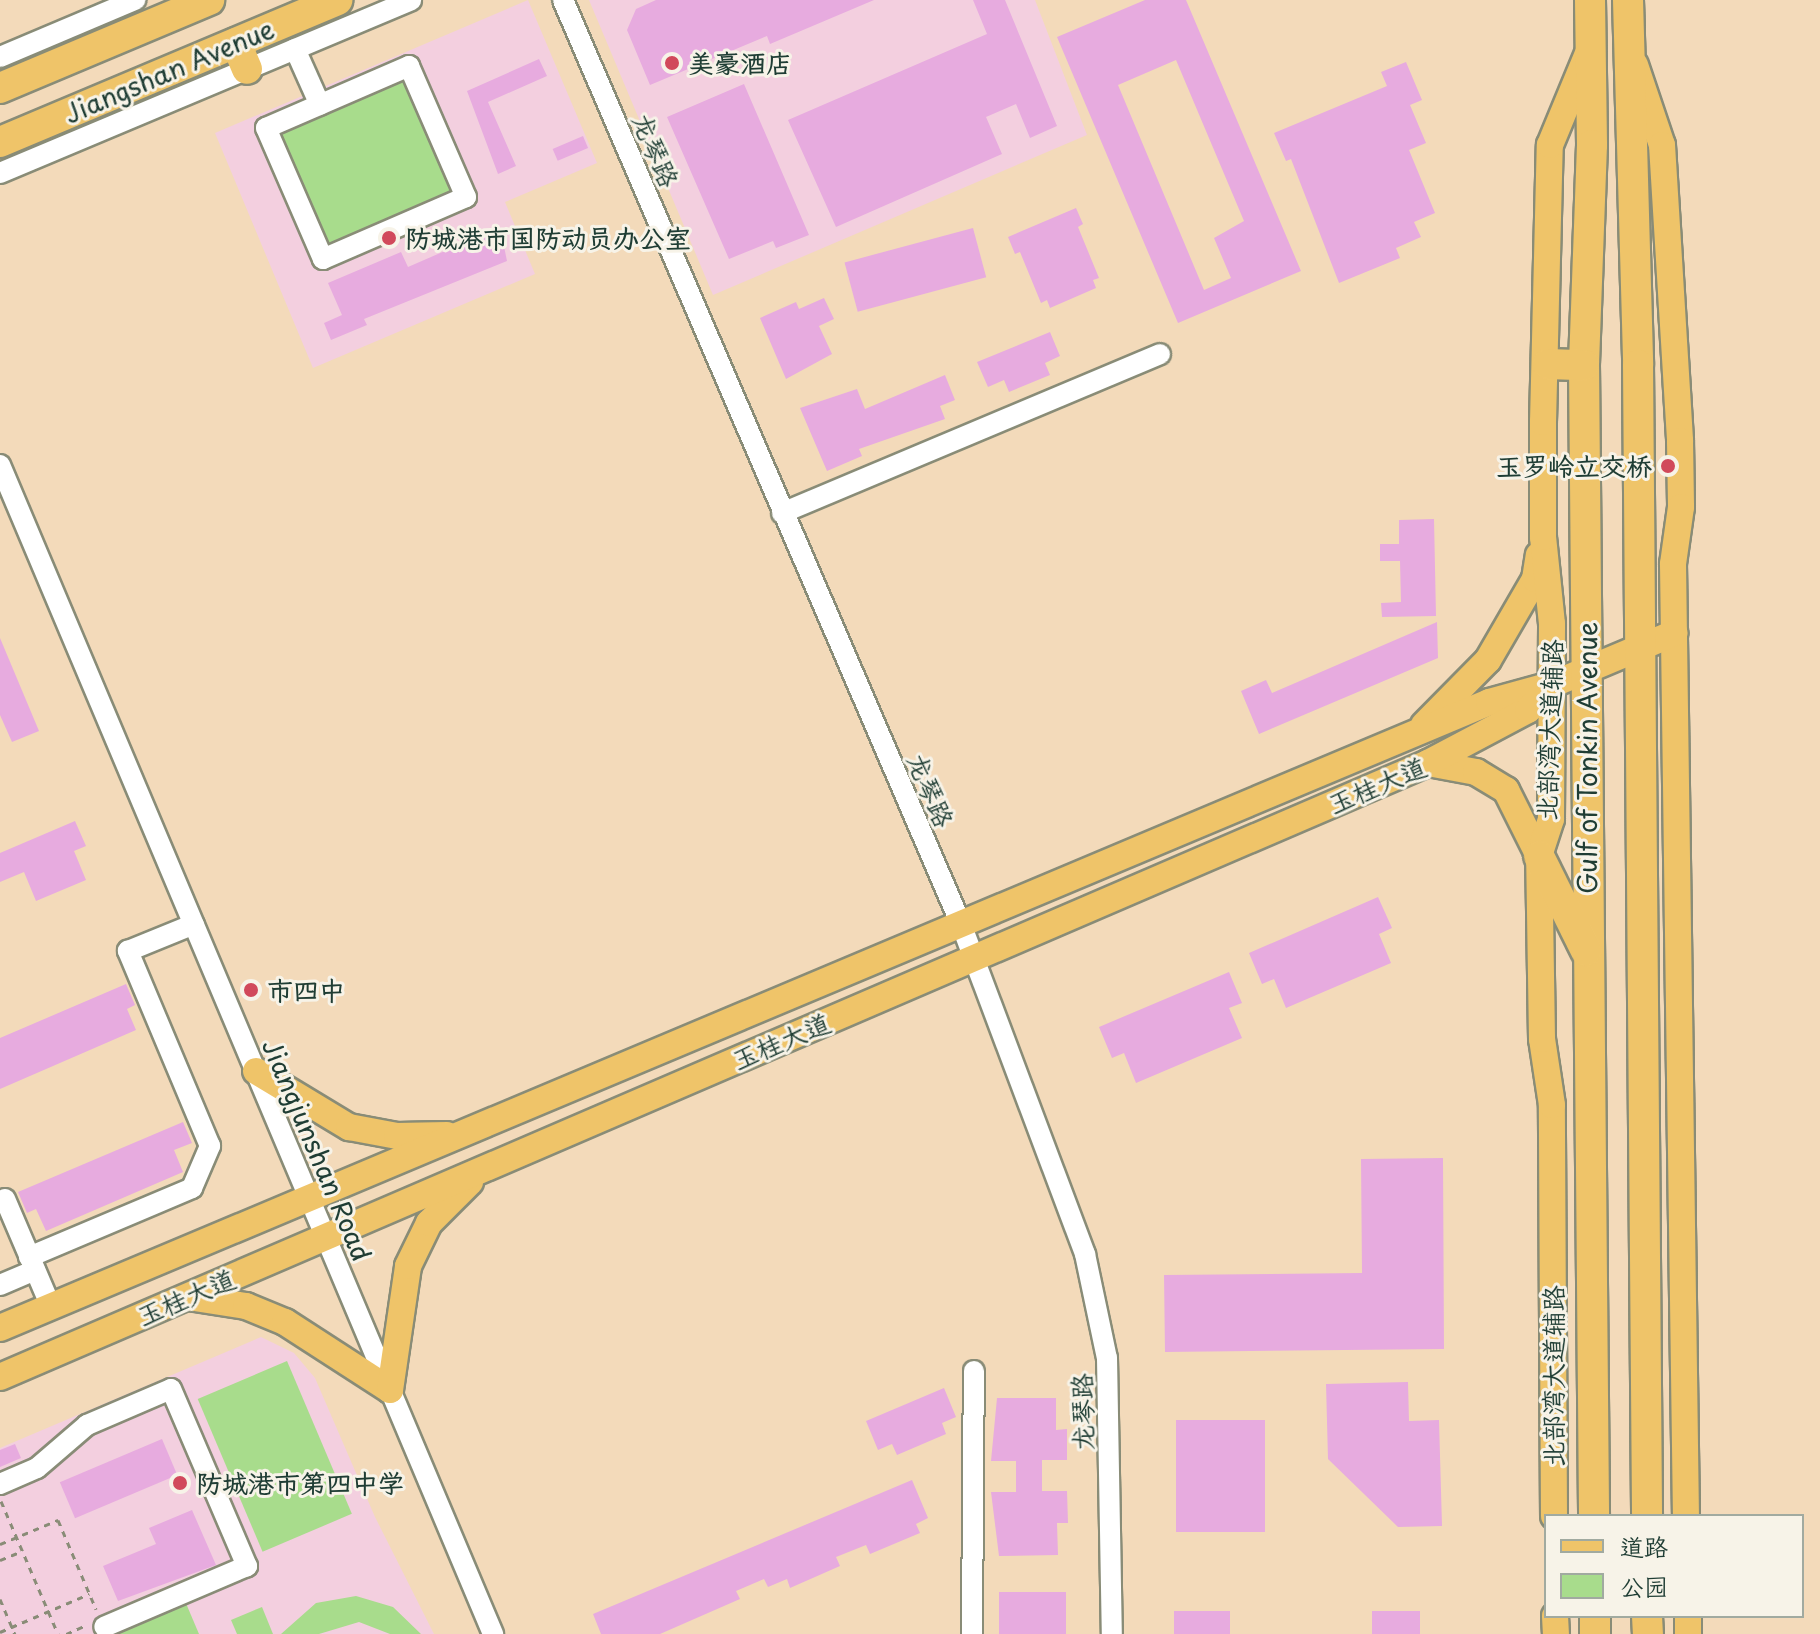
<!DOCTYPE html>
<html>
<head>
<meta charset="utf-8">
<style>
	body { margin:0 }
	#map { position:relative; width:1820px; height:1634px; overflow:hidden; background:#f3daba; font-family:"Playpen Sans","LXGW WenKai TC",sans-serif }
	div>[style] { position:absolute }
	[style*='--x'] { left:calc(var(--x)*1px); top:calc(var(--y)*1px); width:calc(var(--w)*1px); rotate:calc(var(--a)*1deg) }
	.built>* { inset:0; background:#f3cfdf }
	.green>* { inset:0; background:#a8dc8c; transform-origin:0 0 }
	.building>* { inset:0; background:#e7abdf; transform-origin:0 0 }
	.path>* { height:3px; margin-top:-1.5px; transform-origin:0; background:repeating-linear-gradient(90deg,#898c77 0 6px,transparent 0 12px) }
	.roads { filter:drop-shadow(2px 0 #898c77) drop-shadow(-2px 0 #898c77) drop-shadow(0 2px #898c77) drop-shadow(0 -2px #898c77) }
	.minor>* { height:20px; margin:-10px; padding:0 10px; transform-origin:10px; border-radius:10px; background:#fff }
	.major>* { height:26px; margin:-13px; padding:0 13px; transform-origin:13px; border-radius:13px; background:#efc469 }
	.highway>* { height:30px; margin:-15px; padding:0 15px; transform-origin:15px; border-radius:15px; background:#efc469 }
	.dots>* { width:22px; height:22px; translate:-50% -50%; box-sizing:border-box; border:4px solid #f7f3e8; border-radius:50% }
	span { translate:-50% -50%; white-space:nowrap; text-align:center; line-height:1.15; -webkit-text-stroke:6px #f7f3e8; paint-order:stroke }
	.poi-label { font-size:26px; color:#1f3d34; font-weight:700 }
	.left { translate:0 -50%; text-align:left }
	.right { translate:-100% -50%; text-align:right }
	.street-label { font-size:26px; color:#1f3d34 }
	.legend { position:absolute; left:1544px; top:1514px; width:260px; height:104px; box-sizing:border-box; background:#f7f3e8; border:2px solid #a1aaa0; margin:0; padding:10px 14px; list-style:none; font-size:24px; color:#1f3d34 }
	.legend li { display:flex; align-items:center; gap:16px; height:40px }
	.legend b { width:40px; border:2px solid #a1aaa0 }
</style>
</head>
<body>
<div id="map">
	<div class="built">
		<div style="clip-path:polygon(528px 0,597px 163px,505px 202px,535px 274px,313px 368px,215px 133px)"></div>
		<div style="clip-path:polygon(589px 0,1035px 0,1087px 135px,713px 295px)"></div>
		<div style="clip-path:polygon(261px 1337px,294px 1353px,315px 1378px,375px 1517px,434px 1634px,0 1634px,0 1448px)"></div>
	</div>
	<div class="green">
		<div style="left:409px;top:77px;width:122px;height:143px;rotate:67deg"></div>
		<div style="left:287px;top:1361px;width:166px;height:97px;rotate:67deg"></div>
		<div style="clip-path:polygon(356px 1596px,393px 1607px,421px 1634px,390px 1634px,359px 1622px,319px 1634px,281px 1634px,316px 1603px)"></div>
		<div style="clip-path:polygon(185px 1601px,199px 1634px,117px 1634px,116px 1631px)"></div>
		<div style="clip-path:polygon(262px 1607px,273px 1634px,237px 1634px,231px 1620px)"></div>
	</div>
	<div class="building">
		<div style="clip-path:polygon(656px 0,874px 0,770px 44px,767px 36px,650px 85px,627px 30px,636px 9px)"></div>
		<div style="clip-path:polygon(973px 0,1005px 0,1057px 126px,1030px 138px,1016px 104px,986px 117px,1002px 154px,836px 227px,788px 120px,987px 34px)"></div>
		<div style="clip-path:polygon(evenodd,1145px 0,1186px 0,1301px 271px,1178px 323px,1057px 37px,1145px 0,1176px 60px,1244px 221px,1214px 238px,1231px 278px,1204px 290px,1118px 85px,1176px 60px)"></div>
		<div style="clip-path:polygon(539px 59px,547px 76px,488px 102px,516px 166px,498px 174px,467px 91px)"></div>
		<div style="clip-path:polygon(1406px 62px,1422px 100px,1410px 105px,1426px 143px,1409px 150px,1435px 213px,1414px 222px,1421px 237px,1396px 248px,1400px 258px,1339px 283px,1291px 159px,1286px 161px,1274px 133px,1387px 86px,1381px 72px)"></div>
		<div style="clip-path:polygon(744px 84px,809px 235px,776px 248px,773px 241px,729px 259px,667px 117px)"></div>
		<div style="left:583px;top:136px;width:13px;height:33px;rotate:67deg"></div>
		<div style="clip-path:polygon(1076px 208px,1083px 224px,1078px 227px,1099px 278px,1093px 280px,1096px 288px,1050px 308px,1047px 300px,1041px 303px,1020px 252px,1015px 254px,1008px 237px)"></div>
		<div style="clip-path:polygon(500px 227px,507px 261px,364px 319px,367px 325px,331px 340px,324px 323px,342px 315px,328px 283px,401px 252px,408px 267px)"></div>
		<div style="left:973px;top:228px;width:51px;height:133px;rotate:75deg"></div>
		<div style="clip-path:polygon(824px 298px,834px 319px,819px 326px,832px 354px,786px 379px,760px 318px,796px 302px,799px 309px)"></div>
		<div style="clip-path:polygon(1050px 332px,1060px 356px,1045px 363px,1050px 375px,1009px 392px,1004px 380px,988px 387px,977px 362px)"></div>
		<div style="clip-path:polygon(945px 375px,955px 400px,940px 406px,945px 419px,859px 449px,862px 456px,827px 471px,800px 408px,857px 389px,865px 409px)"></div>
		<div style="clip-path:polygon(1434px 519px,1436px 616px,1382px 617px,1381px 603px,1401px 602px,1400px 561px,1380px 561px,1380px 544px,1399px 544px,1399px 520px)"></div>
		<div style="clip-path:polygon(1437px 622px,1438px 658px,1259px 734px,1241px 691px,1266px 680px,1272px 693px)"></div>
		<div style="clip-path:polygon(0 638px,39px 731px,12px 742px,0 715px)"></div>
		<div style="clip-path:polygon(75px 821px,86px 846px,74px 851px,86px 880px,36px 901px,24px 872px,0 882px,0 853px)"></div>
		<div style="clip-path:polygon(1378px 897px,1392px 928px,1379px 934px,1391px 963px,1286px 1008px,1274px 979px,1262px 984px,1249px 953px)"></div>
		<div style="clip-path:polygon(1229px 972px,1242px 1003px,1229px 1008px,1242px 1038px,1136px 1083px,1124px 1053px,1112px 1058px,1099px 1027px)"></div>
		<div style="clip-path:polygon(126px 984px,135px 1005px,127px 1009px,136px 1030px,0 1089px,0 1038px)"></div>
		<div style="clip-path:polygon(183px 1122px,192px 1143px,174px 1150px,183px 1172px,46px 1231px,36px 1209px,27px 1213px,18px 1192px)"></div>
		<div style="clip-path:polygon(1443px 1158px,1444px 1349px,1165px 1352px,1164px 1275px,1362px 1273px,1361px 1159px)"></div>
		<div style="clip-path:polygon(1408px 1382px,1409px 1421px,1439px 1420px,1442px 1526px,1398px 1527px,1328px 1459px,1326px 1384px)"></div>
		<div style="clip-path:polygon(944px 1388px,956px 1417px,942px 1423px,946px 1434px,897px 1455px,892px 1444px,878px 1450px,866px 1421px)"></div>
		<div style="clip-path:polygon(997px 1398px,1056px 1398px,1056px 1430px,1067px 1429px,1067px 1460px,1042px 1460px,1042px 1491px,1067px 1491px,1068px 1523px,1057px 1523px,1058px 1555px,999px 1556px,991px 1492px,1016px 1492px,1016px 1461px,991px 1461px)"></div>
		<div style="left:1176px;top:1420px;width:89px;height:112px"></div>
		<div style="left:162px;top:1439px;width:39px;height:111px;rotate:67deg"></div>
		<div style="clip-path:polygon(15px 1444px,21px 1458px,0 1467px,0 1450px)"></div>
		<div style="clip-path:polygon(912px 1480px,928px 1518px,916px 1524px,920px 1533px,870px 1554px,866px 1545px,836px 1557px,840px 1566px,790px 1588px,787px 1579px,768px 1587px,764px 1579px,736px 1591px,740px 1599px,660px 1634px,601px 1634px,593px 1614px)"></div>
		<div style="clip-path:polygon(192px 1510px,216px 1565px,118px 1601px,103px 1566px,156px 1544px,149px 1528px)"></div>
		<div style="left:1066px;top:1592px;width:42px;height:67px;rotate:90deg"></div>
		<div style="left:1174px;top:1611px;width:56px;height:23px"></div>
		<div style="left:1372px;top:1611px;width:48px;height:23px"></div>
	</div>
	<div class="path">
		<div style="--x:1;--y:1501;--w:145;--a:66.8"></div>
		<div style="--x:0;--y:1544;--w:63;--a:-22.5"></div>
		<div style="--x:58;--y:1520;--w:97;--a:66.9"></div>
		<div style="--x:0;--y:1560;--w:24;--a:-22"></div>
		<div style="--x:0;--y:1599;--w:38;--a:67"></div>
		<div style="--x:0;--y:1632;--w:97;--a:-23.1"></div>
		<div style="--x:66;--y:1634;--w:22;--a:-24"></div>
	</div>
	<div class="roads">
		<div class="minor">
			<div style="--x:563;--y:0;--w:1006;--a:66.7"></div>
			<div style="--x:961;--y:924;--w:353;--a:69.4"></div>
			<div style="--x:1085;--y:1254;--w:106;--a:78.1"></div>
			<div style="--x:1107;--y:1358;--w:276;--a:89"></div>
			<div style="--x:295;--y:49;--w:61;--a:65.9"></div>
			<div style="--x:0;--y:57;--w:147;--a:-22.9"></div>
			<div style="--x:409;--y:66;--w:143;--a:66.5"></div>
			<div style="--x:466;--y:197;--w:156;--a:156.6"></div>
			<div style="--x:323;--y:259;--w:143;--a:-113.5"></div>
			<div style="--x:266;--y:128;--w:156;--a:-23.4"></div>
			<div style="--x:0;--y:173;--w:446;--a:-22.8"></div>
			<div style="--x:0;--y:465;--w:1269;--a:67.13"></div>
			<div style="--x:782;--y:513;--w:410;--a:-22.8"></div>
			<div style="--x:5;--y:1199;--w:117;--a:66.9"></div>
			<div style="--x:29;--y:1257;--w:177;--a:-22.9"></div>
			<div style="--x:192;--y:1188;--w:46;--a:-66.8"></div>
			<div style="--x:210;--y:1146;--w:212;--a:-112.8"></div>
			<div style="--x:128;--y:951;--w:71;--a:-22.2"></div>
			<div style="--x:0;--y:1285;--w:38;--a:-23"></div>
			<div style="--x:0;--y:1484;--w:40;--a:-23.4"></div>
			<div style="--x:37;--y:1468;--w:66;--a:-40.7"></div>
			<div style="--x:87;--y:1425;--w:91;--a:-23.2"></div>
			<div style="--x:171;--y:1389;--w:193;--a:66.8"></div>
			<div style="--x:247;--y:1566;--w:155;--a:156.9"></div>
			<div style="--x:972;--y:1634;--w:263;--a:-89.6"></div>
		</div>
		<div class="major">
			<div style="--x:1635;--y:65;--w:84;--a:71.4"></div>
			<div style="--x:1662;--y:145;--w:297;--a:86.5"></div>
			<div style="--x:1680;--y:441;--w:66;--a:89.1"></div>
			<div style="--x:1681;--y:507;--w:58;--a:98"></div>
			<div style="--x:1673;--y:564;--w:952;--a:89.22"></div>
			<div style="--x:1424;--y:725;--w:91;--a:-45.4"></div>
			<div style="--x:1488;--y:660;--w:94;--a:-59.9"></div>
			<div style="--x:1535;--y:579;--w:24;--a:-81"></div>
			<div style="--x:1428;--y:763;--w:49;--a:10.6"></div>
			<div style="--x:1476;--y:772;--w:35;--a:31"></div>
			<div style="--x:1506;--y:790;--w:74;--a:63.4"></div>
			<div style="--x:256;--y:1071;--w:109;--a:31.1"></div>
			<div style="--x:349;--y:1127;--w:49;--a:10.6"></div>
			<div style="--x:397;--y:1136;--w:50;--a:-1.1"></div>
			<div style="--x:188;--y:1297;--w:59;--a:8.8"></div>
			<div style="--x:246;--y:1306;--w:42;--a:22.3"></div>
			<div style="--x:285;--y:1322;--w:125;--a:32.9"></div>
			<div style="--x:390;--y:1390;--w:125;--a:-81.7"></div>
			<div style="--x:408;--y:1266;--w:48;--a:-64"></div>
			<div style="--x:429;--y:1223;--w:58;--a:-45"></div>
			<div style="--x:0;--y:1328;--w:1615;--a:-22.8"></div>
			<div style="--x:1489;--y:702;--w:64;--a:-15.3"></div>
			<div style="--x:1551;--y:685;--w:134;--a:-22.8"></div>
			<div style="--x:0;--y:1377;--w:1554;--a:-23.27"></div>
			<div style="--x:1428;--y:763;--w:113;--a:-27.9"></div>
			<div style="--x:1528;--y:710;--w:34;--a:-47"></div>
			<div style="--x:1554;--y:1516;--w:411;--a:-90.3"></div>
			<div style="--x:1552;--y:1105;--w:67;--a:-98.6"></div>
			<div style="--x:1542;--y:1039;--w:183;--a:-90.9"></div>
			<div style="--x:1539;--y:856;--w:39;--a:-72"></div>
			<div style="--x:1551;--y:819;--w:195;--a:-89.7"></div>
			<div style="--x:1552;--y:624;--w:87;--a:-95.9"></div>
			<div style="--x:1543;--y:537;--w:115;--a:-90"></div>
			<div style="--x:1543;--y:422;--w:277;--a:-88.6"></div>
			<div style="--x:1550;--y:145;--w:102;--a:-67.5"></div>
			<div style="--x:1555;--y:1616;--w:18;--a:87"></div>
			<div style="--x:1688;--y:1616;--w:18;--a:90"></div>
		</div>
		<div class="highway">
			<div style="--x:1590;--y:0;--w:145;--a:89.2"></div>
			<div style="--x:1592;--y:145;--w:220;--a:92.1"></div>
			<div style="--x:1584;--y:365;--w:1151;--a:89.5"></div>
			<div style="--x:1628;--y:0;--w:365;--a:88.4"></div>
			<div style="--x:1638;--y:365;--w:1151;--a:89.55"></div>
			<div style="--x:236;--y:43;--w:28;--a:67"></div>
			<div style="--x:0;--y:88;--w:227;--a:-22.8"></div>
			<div style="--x:0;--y:142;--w:366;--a:-22.8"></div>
			<div style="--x:1548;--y:364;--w:36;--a:2"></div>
			<div style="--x:1539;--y:856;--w:106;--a:63.7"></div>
			<div style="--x:1595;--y:1616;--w:18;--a:90"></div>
			<div style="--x:1647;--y:1616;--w:18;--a:87"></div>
		</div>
	</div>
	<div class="dots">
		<div style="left:672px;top:63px;background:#d1495b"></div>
		<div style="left:389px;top:238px;background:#d1495b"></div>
		<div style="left:1668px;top:466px;background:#d1495b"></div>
		<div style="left:251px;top:990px;background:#d1495b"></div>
		<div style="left:180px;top:1483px;background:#d1495b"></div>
	</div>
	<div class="poi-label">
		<span class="left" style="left:688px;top:63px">美豪酒店</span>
		<span class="left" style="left:405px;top:238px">防城港市国防动员办公室</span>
		<span class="right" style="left:1652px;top:466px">玉罗岭立交桥</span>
		<span class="left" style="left:267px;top:990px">市四中</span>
		<span class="left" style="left:196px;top:1483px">防城港市第四中学</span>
	</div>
	<div class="street-label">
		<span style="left:169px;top:71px;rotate:-23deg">Jiangshan Avenue</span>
		<span style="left:656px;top:150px;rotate:67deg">龙琴路</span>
		<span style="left:1549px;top:730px;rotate:-88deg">北部湾大道辅路</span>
		<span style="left:1587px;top:758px;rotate:-90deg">Gulf of Tonkin Avenue</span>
		<span style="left:1377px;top:785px;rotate:-23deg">玉桂大道</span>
		<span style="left:931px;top:790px;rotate:67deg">龙琴路</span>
		<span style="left:781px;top:1041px;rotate:-23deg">玉桂大道</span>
		<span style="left:317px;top:1150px;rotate:67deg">Jiangjunshan Road</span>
		<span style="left:186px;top:1297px;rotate:-23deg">玉桂大道</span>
		<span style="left:1553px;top:1376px;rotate:-90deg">北部湾大道辅路</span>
		<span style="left:1082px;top:1412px;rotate:-91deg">龙琴路</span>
	</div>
	<ul class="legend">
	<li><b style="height:10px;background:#efc469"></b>道路</li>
	<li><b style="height:22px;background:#a8dc8c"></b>公园</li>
	</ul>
</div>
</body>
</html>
